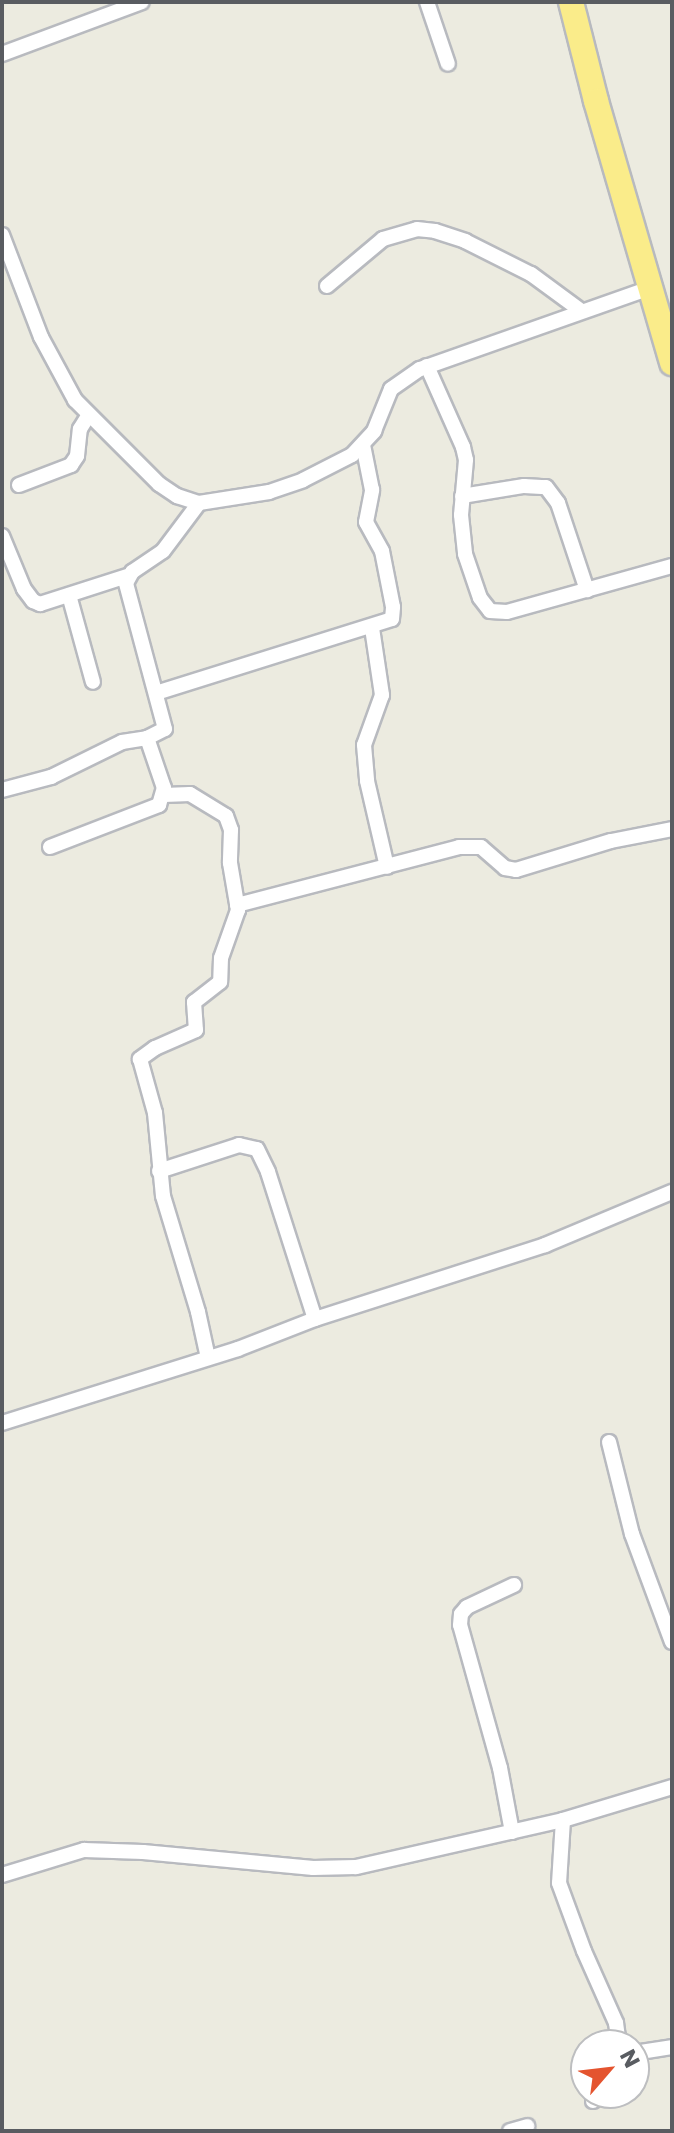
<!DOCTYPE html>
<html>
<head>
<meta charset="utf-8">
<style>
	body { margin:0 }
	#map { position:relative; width:674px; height:2133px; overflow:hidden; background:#ecebe0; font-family:Poppins,sans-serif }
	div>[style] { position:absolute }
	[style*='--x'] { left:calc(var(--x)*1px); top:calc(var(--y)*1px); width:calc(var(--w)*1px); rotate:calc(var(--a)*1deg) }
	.roads { filter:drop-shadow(2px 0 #b8babf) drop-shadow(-2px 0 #b8babf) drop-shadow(0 2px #b8babf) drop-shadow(0 -2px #b8babf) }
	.street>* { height:14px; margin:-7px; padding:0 7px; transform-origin:7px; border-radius:7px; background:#fff }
	.highway>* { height:24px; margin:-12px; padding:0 12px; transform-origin:12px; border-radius:12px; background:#faec8a }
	span { translate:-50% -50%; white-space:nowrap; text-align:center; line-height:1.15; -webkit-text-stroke:8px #fff; paint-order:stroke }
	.frame { position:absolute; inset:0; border:4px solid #595c61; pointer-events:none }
	.north { position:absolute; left:570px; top:2029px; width:80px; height:80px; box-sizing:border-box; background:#fff; border:2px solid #bdbec0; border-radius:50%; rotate:62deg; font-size:22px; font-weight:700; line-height:32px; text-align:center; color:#595c61 }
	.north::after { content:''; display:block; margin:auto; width:28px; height:36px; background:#e4542f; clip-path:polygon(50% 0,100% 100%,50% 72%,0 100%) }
</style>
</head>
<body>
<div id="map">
	<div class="roads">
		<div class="street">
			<div style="--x:427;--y:2;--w:65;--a:71.3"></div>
			<div style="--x:2;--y:54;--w:149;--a:-20.4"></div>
			<div style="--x:2;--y:235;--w:109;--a:69.1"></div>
			<div style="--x:41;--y:337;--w:72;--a:61.6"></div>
			<div style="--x:75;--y:400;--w:119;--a:45"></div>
			<div style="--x:159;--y:484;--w:22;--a:34"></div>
			<div style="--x:177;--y:496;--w:23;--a:18"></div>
			<div style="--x:199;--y:503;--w:71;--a:-8.9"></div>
			<div style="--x:269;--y:492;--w:36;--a:-19"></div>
			<div style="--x:303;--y:480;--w:55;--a:-27"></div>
			<div style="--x:352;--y:455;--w:33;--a:-47"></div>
			<div style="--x:374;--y:431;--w:45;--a:-68"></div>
			<div style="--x:391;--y:389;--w:35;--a:-35"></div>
			<div style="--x:420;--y:369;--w:244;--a:-19.4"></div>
			<div style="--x:327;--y:286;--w:73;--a:-40"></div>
			<div style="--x:383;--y:239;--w:35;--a:-16"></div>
			<div style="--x:417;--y:229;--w:18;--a:6"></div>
			<div style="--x:435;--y:231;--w:32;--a:18"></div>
			<div style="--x:465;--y:241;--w:74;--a:26.6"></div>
			<div style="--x:531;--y:274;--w:61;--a:36.3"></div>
			<div style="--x:427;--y:366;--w:89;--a:66"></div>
			<div style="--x:463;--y:447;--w:13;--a:77"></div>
			<div style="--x:466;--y:460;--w:55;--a:95.2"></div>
			<div style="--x:461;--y:515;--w:39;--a:84"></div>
			<div style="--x:465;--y:554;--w:46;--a:71.2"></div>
			<div style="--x:480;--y:598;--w:16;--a:52"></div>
			<div style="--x:490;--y:611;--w:17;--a:3"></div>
			<div style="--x:507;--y:612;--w:171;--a:-15.6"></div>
			<div style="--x:19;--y:485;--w:56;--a:-21"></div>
			<div style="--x:71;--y:465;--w:11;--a:-56"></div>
			<div style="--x:77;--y:456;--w:27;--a:-84"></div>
			<div style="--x:80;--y:429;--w:15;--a:-58"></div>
			<div style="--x:462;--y:496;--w:63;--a:-9.2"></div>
			<div style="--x:524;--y:486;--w:22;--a:3"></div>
			<div style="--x:546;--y:487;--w:20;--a:53"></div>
			<div style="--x:558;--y:503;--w:92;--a:71.6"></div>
			<div style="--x:2;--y:536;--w:57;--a:67.5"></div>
			<div style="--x:24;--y:589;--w:15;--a:53"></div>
			<div style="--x:33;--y:601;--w:8;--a:23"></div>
			<div style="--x:40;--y:604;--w:91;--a:-17.8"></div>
			<div style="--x:69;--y:595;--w:90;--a:74.6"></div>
			<div style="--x:372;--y:628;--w:68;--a:81.5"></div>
			<div style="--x:382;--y:695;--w:53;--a:109.8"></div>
			<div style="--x:364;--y:745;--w:36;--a:85"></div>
			<div style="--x:367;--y:781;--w:88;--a:76.9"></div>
			<div style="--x:156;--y:693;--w:247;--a:-17.4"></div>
			<div style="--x:392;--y:619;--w:12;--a:-85"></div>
			<div style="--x:393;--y:607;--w:57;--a:-101.1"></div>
			<div style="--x:382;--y:551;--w:33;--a:-119"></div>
			<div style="--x:366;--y:522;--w:33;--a:-79"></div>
			<div style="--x:372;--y:490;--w:46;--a:-101.3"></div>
			<div style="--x:2;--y:790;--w:51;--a:-14.9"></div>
			<div style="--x:51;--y:777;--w:79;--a:-26.2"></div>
			<div style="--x:122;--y:742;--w:25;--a:-9"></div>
			<div style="--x:147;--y:738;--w:20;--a:-27"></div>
			<div style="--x:165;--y:729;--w:151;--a:-105"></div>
			<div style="--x:126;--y:583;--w:13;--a:-61"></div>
			<div style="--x:132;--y:572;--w:37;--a:-34"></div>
			<div style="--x:163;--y:551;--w:60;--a:-53.1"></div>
			<div style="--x:164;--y:795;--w:26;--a:-2"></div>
			<div style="--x:190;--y:794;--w:42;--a:31.4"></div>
			<div style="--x:226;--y:816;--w:15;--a:70"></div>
			<div style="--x:231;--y:830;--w:33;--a:92"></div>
			<div style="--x:230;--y:863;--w:48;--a:80.3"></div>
			<div style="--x:238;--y:910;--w:51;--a:109.5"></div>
			<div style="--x:221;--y:958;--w:24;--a:92"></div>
			<div style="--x:220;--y:982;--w:33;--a:142"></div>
			<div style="--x:194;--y:1002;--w:28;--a:86"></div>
			<div style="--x:196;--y:1030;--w:45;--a:156.3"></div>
			<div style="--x:155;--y:1048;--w:19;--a:144"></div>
			<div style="--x:140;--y:1059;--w:56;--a:74.5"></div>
			<div style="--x:155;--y:1113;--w:83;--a:84.5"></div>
			<div style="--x:163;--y:1196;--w:121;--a:73.2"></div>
			<div style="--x:198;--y:1312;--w:47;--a:77.7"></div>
			<div style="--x:50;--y:847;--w:117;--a:-21.1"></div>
			<div style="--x:159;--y:805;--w:18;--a:-74"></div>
			<div style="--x:164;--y:788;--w:53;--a:-108.8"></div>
			<div style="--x:237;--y:905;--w:229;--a:-14.6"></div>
			<div style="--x:459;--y:847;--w:22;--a:0"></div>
			<div style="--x:481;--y:847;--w:32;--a:41"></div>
			<div style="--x:505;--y:868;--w:11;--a:10"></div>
			<div style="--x:516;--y:870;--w:99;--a:-17"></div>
			<div style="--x:611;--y:841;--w:62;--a:-11.1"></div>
			<div style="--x:159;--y:1171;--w:84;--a:-18"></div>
			<div style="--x:239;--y:1145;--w:18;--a:13"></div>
			<div style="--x:257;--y:1149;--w:25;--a:64"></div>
			<div style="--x:268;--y:1172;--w:154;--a:72.3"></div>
			<div style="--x:2;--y:1423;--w:247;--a:-17.4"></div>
			<div style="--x:238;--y:1349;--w:83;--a:-21.3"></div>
			<div style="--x:315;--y:1319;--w:242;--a:-17.8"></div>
			<div style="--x:545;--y:1245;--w:138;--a:-22.7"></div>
			<div style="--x:609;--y:1442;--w:95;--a:76"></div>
			<div style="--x:632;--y:1534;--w:115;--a:69.7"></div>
			<div style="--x:563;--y:1820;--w:63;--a:93.6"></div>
			<div style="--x:559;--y:1883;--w:72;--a:69.8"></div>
			<div style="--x:584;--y:1951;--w:79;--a:66"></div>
			<div style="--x:616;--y:2023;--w:22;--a:82"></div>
			<div style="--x:512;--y:1832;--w:65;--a:-100.6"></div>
			<div style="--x:500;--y:1768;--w:148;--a:-105.6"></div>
			<div style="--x:460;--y:1625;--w:11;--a:-85"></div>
			<div style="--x:461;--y:1614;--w:9;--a:-49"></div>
			<div style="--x:467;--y:1607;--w:52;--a:-25.1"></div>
			<div style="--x:2;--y:1875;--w:86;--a:-17"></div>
			<div style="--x:84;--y:1850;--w:59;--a:1.9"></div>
			<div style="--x:143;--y:1852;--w:171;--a:5.4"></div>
			<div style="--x:313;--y:1868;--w:43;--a:-1.3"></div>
			<div style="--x:356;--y:1867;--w:212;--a:-12.8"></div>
			<div style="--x:563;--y:1820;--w:114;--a:-16.8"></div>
			<div style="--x:634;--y:2053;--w:38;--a:-9"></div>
			<div style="--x:593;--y:2101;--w:11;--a:-45"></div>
			<div style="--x:510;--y:2131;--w:18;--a:-16"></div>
		</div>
		<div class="highway">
			<div style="--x:571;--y:2;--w:102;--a:75.8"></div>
			<div style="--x:596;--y:101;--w:273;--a:73.8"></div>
		</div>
	</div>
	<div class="frame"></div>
	<div class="north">N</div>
</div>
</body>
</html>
